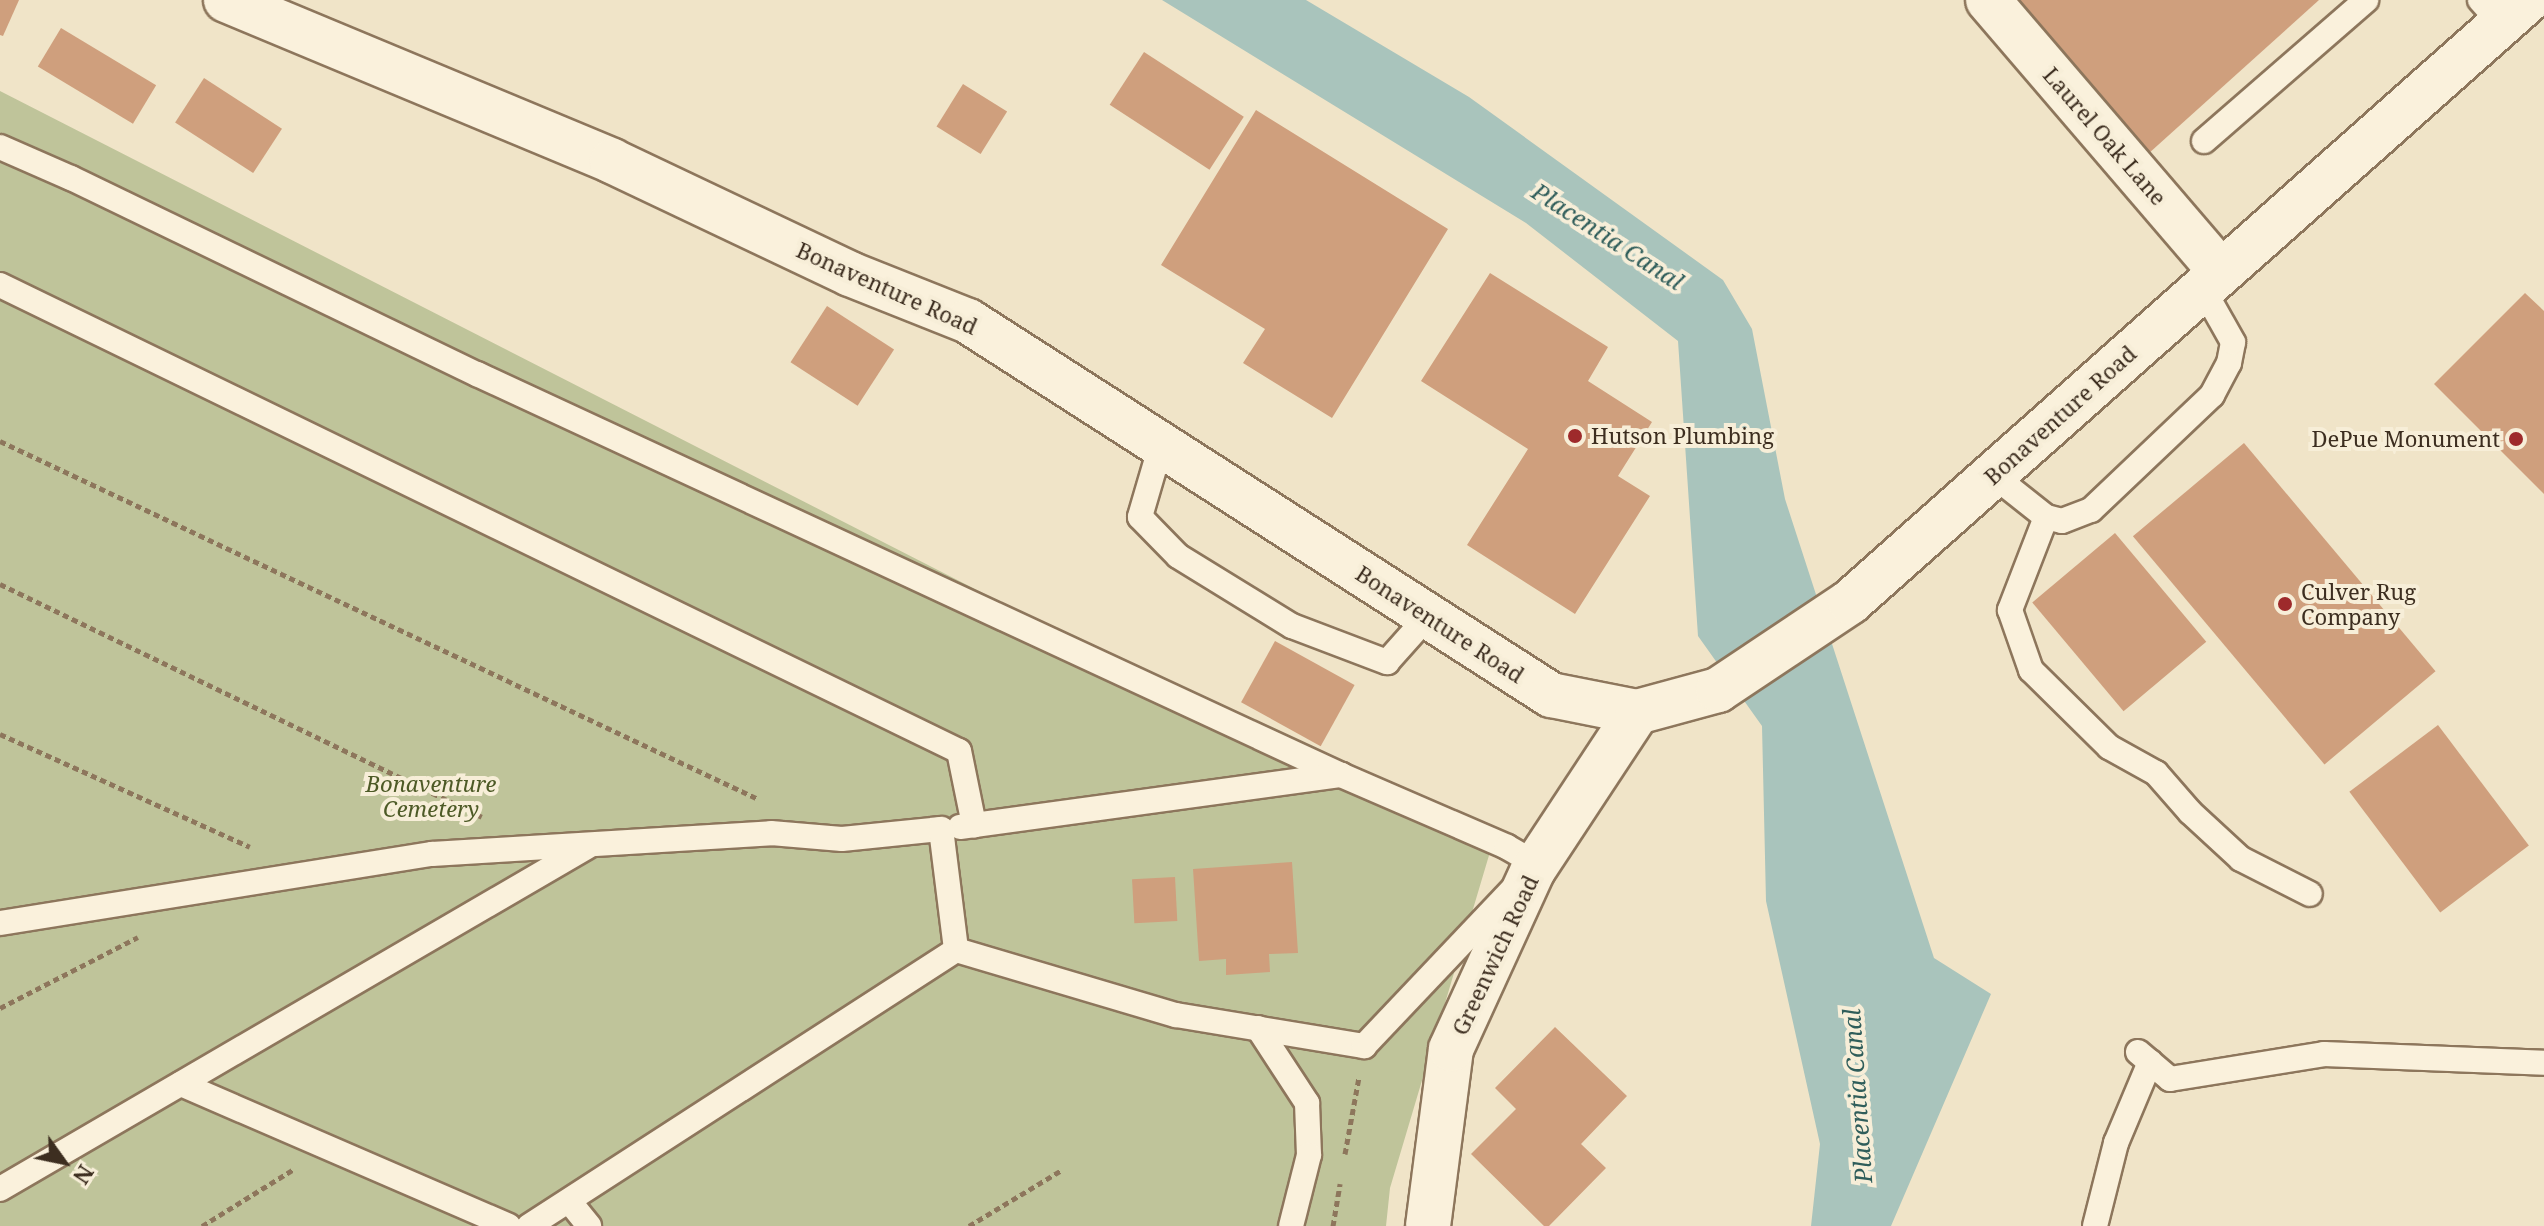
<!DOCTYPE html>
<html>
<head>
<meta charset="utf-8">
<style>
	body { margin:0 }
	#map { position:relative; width:2544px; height:1226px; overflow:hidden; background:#f0e4c8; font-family:"Noto Serif",serif }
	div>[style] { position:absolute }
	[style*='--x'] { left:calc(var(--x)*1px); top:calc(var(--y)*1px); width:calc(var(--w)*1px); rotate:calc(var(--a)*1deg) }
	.cemetery>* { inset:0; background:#bfc49a }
	.water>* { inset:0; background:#a9c4bc }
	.building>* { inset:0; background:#cf9f7d; transform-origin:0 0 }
	.path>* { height:5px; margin-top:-2.5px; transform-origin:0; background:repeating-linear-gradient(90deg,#8d765c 0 6px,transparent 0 10px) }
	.roads { filter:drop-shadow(2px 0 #8d765c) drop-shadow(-2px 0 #8d765c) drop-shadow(0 2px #8d765c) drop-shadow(0 -2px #8d765c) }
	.lane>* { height:24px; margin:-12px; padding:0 12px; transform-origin:12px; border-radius:12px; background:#faf1dc }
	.street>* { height:44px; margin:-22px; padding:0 22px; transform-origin:22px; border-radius:22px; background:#faf1dc }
	.secondary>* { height:44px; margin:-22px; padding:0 22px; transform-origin:22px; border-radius:22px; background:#faf1dc }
	.dots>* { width:22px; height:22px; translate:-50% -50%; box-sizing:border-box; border:4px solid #f7eed8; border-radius:50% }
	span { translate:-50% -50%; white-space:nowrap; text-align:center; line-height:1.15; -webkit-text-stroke:8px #f7eed8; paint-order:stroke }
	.street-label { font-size:22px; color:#3d2e20 }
	.poi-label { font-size:22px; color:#3d2e20 }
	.left { translate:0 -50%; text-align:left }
	.right { translate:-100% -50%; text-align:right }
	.park-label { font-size:22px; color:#4d5a26; font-style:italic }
	.water-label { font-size:24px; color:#2f5d5a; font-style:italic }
	.north { position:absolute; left:24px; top:1122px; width:80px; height:80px; -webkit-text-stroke:6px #f7eed8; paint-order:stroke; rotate:123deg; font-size:22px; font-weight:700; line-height:32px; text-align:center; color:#3d2e20 }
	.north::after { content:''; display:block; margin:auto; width:28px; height:36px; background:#3d2e20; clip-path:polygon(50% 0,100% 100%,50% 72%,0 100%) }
</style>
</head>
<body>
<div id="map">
	<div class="cemetery">
		<div style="clip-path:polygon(0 91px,1490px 852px,1390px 1188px,1386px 1226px,0 1226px)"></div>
	</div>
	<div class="water">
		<div style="clip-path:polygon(1162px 0,1306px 0,1469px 97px,1723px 280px,1752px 329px,1785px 499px,1934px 958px,1991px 994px,1891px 1226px,1811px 1226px,1820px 1144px,1766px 901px,1762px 726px,1698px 636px,1678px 341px,1526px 223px)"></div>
	</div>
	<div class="building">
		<div style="clip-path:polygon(0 0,19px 0,3px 36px,0 35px)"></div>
		<div style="clip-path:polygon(2009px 0,2319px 0,2148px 154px)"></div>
		<div style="left:61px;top:28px;width:111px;height:45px;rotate:31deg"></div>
		<div style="left:1144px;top:52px;width:119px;height:63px;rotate:33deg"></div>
		<div style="left:204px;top:78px;width:93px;height:53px;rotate:33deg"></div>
		<div style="left:963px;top:84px;width:52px;height:50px;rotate:32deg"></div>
		<div style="clip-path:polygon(1256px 110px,1448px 229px,1332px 418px,1243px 363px,1265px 329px,1161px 265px)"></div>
		<div style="clip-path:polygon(1490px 273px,1608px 347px,1588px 381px,1652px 422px,1618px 476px,1650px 496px,1575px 614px,1467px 545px,1528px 449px,1421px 381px)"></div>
		<div style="clip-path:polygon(2525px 293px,2544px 311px,2544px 494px,2434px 384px)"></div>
		<div style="left:827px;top:306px;width:80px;height:67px;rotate:33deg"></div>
		<div style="left:2244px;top:443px;width:298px;height:145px;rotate:50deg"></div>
		<div style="left:2115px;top:533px;width:142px;height:108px;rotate:50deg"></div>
		<div style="left:1275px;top:641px;width:91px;height:70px;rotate:29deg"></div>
		<div style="left:2438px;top:725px;width:151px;height:111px;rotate:53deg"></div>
		<div style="clip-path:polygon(1292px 862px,1298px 953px,1269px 954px,1270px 972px,1226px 975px,1226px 959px,1199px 961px,1193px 869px)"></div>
		<div style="left:1175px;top:877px;width:44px;height:43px;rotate:87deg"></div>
		<div style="clip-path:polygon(1555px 1027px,1627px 1096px,1581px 1144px,1606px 1168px,1549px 1226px,1544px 1226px,1471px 1154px,1516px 1109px,1495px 1088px)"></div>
	</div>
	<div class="path">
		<div style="--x:0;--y:441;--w:838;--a:25.28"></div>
		<div style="--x:0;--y:584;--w:535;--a:25.8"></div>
		<div style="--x:0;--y:734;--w:274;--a:24.3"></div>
		<div style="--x:0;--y:1008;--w:155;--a:-27.2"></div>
		<div style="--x:1345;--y:1154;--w:78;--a:-79.7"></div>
		<div style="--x:202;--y:1226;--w:108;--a:-31.8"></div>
		<div style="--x:969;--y:1226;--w:109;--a:-31.1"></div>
		<div style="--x:1333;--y:1226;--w:43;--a:-80.5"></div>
	</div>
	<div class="roads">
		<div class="lane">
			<div style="--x:2480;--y:0;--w:31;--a:48"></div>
			<div style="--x:2204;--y:141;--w:215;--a:-41"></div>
			<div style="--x:0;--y:147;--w:77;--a:23.6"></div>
			<div style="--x:71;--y:178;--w:451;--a:25.8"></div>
			<div style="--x:477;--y:374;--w:953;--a:24.9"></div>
			<div style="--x:0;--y:285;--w:1066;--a:25.92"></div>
			<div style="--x:959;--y:751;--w:76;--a:78.5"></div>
			<div style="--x:1161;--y:445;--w:75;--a:106.3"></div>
			<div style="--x:1140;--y:517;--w:54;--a:45.7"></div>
			<div style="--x:1178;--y:556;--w:134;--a:31.6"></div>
			<div style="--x:1292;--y:626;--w:102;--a:20.8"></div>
			<div style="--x:1387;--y:662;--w:62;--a:-48.3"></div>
			<div style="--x:1993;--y:475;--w:68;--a:38.4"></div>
			<div style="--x:2046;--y:517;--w:16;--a:14"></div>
			<div style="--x:2062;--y:521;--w:31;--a:-21"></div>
			<div style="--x:2091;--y:510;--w:167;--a:-43.5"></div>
			<div style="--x:2212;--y:395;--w:36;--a:-62"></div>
			<div style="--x:2229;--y:363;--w:21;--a:-79"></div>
			<div style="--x:2233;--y:342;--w:61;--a:-119.5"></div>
			<div style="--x:2046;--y:517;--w:100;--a:111.2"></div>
			<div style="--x:2010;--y:610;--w:64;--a:70.7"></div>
			<div style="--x:2031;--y:670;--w:110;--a:44.6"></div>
			<div style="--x:2109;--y:747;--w:54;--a:29"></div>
			<div style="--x:2156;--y:773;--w:52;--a:48.9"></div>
			<div style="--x:2190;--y:812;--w:69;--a:42.7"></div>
			<div style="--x:2241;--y:859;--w:77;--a:26.9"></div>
			<div style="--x:960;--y:827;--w:385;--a:-7.8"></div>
			<div style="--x:1341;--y:775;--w:181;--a:23.4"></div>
			<div style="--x:1507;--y:847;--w:36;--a:30"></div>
			<div style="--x:0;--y:923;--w:437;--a:-9.1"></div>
			<div style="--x:432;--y:854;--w:340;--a:-3.5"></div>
			<div style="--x:771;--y:833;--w:71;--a:4.8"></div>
			<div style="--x:842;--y:839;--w:100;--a:-5.8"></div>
			<div style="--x:941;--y:829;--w:122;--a:82.9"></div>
			<div style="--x:956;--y:950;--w:229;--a:16.5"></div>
			<div style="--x:1176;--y:1015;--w:191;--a:9.4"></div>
			<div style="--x:1364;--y:1046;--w:214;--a:-46.5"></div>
			<div style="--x:1258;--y:1028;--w:90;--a:56.8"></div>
			<div style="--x:1307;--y:1103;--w:52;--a:87.8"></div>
			<div style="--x:1309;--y:1155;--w:73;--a:104.2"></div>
			<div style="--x:2138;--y:1052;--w:42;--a:40.2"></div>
			<div style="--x:2170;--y:1079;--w:156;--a:-9.2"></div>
			<div style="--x:2324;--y:1054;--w:220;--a:2.3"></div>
			<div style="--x:181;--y:1084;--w:357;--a:23.4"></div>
			<div style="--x:0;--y:1189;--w:679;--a:-30.23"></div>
			<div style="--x:569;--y:1201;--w:32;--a:51"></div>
			<div style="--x:529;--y:1226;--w:508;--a:-32.88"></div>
			<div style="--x:2095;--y:1226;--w:86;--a:-75.8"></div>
			<div style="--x:2116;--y:1143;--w:88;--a:-67.2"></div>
		</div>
		<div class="street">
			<div style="--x:1988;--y:0;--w:358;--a:49.4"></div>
			<div style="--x:1428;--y:1226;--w:178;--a:-82.6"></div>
			<div style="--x:1451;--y:1049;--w:197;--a:-65.4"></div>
			<div style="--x:1533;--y:870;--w:189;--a:-56.6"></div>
		</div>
		<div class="secondary">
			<div style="--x:226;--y:0;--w:418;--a:22.6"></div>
			<div style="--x:612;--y:161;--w:263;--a:25.4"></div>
			<div style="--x:850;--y:274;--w:127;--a:21.7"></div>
			<div style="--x:968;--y:321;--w:693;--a:32.68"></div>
			<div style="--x:1551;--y:695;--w:88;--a:11.2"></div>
			<div style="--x:1637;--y:712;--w:84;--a:-15.2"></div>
			<div style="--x:1718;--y:690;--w:159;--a:-33.7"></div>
			<div style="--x:1850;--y:602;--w:907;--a:-41.6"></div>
		</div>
	</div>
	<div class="dots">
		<div style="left:1575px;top:436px;background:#9e2a2b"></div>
		<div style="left:2516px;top:439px;background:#9e2a2b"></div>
		<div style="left:2285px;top:604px;background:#9e2a2b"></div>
	</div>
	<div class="street-label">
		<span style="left:2105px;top:136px;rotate:49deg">Laurel Oak Lane</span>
		<span style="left:887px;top:288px;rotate:24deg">Bonaventure Road</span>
		<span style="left:2060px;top:415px;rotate:-42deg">Bonaventure Road</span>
		<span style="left:1440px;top:624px;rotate:33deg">Bonaventure Road</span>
		<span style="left:1495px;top:955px;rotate:-65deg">Greenwich Road</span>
	</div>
	<div class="poi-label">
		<span class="left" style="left:1591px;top:436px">Hutson Plumbing</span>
		<span class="right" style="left:2500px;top:439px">DePue Monument</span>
		<span class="left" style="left:2301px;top:604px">Culver Rug<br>Company</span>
	</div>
	<div class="park-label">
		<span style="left:431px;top:796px">Bonaventure<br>Cemetery</span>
	</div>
	<div class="water-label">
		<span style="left:1608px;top:236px;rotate:33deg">Placentia Canal</span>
		<span style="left:1857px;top:1096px;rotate:-94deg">Placentia Canal</span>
	</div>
	<div class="north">N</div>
</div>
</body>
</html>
